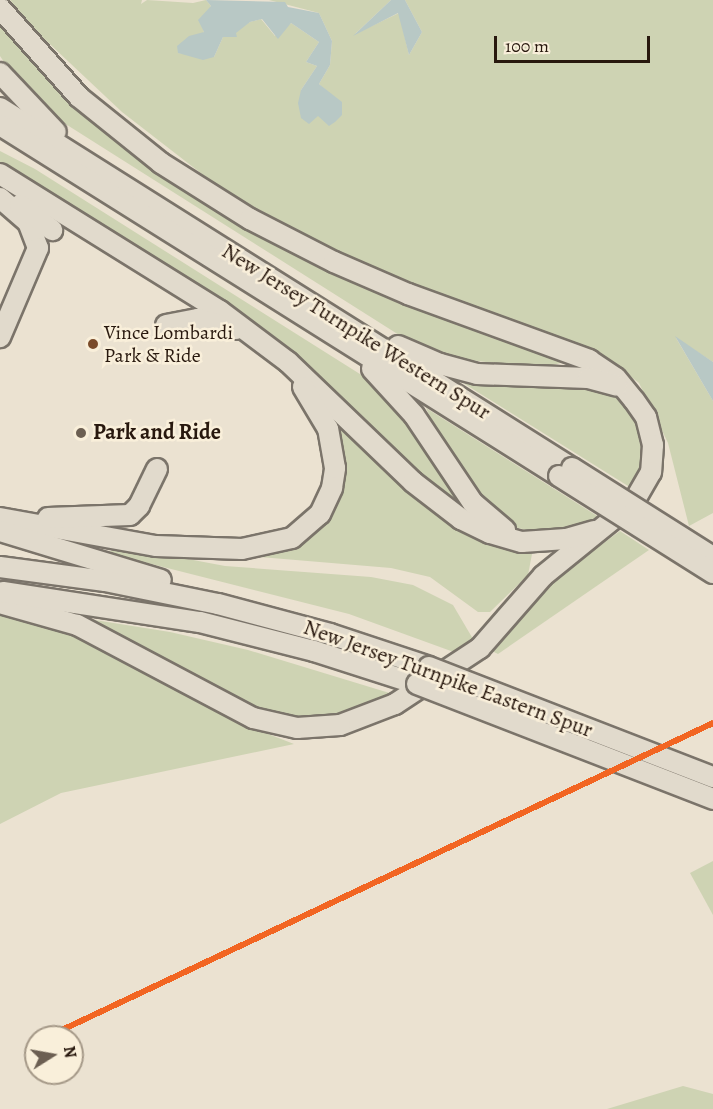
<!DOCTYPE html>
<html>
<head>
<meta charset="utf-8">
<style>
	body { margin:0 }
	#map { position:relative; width:713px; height:1109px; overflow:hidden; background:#ebe2d1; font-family:Alegreya,serif }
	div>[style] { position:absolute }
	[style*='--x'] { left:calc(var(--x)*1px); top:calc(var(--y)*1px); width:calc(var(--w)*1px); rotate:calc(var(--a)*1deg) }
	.green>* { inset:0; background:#ced3b3 }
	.water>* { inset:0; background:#b8c8c5 }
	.roads { filter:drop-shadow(2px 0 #7b746a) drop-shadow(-2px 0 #7b746a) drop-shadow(0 2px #7b746a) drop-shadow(0 -2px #7b746a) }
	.motorway>* { height:20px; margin:-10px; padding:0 10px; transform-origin:10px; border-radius:10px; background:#e1dacc }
	.bridges { filter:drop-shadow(2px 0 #7b746a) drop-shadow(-2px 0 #7b746a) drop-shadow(0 2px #7b746a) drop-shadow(0 -2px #7b746a) }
	.motorway-bridge>* { height:20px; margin:-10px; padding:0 10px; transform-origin:10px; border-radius:10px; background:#e1dacc }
	.rail-1>* { height:6px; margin:-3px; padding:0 3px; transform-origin:3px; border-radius:3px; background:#f26522 }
	.dots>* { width:16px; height:16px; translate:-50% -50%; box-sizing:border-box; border:3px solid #f9efda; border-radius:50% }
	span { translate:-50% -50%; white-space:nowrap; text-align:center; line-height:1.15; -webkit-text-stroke:5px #f9efda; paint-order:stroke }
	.bus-label { font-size:20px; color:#28180e }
	.left { translate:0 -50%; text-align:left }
	.street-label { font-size:22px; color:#28180e }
	.poi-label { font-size:22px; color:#28180e; font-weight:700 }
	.north { position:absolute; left:24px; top:1025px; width:60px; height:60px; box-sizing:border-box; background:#f9efda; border:2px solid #a59988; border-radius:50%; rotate:79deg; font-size:16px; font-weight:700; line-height:24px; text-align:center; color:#28180e }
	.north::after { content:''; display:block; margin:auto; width:21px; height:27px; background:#6c5f52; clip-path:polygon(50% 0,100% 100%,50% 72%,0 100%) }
	.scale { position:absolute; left:494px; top:36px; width:156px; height:27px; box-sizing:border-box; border:3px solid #28180e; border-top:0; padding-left:8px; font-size:18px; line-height:21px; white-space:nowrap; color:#28180e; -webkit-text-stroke:4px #f9efda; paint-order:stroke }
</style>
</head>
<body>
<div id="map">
	<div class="green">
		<div style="clip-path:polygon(10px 0,142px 0,141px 4px,147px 0,193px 3px,206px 0,211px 6px,201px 23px,204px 32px,178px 53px,214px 57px,223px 37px,250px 22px,261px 19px,275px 36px,291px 23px,319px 42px,306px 62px,317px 66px,301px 90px,329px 93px,319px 84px,330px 65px,332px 41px,319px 13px,269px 0,391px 0,355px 34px,399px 13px,409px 55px,422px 32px,405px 0,713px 0,713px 362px,676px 338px,713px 401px,713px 513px,689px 526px,668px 443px,639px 383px,597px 351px,435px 296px,325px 246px,220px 188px,122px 112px,37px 32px)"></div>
		<div style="clip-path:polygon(0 15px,44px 66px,229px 213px,578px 359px,552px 365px,494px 363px,446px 357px,407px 340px,64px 123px,14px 77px,0 56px)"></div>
		<div style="clip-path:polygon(0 151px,35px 169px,371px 381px,417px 433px,459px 503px,454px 507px,296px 362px,0 169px)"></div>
		<div style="clip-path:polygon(439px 368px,600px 385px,622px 397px,640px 418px,648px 456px,636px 491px)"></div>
		<div style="clip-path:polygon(426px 408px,602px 519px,584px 528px,535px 532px,510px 526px,490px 513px,442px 445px)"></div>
		<div style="clip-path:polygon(338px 428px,452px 526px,495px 547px,532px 554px,528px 575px,490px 612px,478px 612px,430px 577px,391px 568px,235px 555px,279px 549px,340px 479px)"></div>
		<div style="clip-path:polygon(620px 531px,649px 550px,498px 654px,492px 651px,551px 582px)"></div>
		<div style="clip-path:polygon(119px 546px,225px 566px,371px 577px,413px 585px,453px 605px,473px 639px,462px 655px,349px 614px,108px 553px)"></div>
		<div style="clip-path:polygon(0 615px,64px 630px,242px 724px,294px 744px,61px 793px,0 824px)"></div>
		<div style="clip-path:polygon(76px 617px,170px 632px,248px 650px,396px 695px,331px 721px,294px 722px,247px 709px)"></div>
		<div style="clip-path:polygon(713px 861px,713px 915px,690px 873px)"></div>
		<div style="clip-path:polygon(683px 1086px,713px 1094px,713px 1109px,607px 1109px)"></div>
	</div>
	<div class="water">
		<div style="clip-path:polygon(206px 0,285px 2px,288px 7px,319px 13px,332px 41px,330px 65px,319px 84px,342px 102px,342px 115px,335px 122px,329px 126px,318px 116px,309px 124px,301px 118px,298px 103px,301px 90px,317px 66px,306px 62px,319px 42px,291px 23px,278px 39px,262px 19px,250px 22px,236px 33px,237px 37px,223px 37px,214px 57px,203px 60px,178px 53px,177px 46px,189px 36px,204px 32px,198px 20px,211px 6px)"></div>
		<div style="clip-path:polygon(391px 0,405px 0,422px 32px,409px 55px,398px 13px,353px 36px)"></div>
		<div style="clip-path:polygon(675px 336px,713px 362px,713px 401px)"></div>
	</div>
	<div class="roads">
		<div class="motorway">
			<div style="--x:0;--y:8;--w:119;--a:48.4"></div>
			<div style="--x:79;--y:97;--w:105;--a:38.8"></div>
			<div style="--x:161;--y:163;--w:105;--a:32.2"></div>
			<div style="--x:250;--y:219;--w:94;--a:27.1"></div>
			<div style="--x:334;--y:262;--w:81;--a:23.4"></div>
			<div style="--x:408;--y:294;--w:193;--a:20"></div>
			<div style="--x:589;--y:360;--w:32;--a:34"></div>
			<div style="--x:616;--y:378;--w:28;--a:51"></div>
			<div style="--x:634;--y:400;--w:21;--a:55"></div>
			<div style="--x:646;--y:417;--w:29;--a:76"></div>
			<div style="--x:653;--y:445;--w:27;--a:94"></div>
			<div style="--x:651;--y:472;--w:36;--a:120"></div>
			<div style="--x:633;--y:503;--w:116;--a:141"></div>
			<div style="--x:543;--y:576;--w:96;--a:131.2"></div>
			<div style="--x:480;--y:648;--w:102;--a:146.6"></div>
			<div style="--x:395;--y:704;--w:59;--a:159.1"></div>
			<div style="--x:340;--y:725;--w:43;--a:176"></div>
			<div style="--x:297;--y:728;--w:45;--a:-167.2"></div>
			<div style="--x:253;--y:718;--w:199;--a:-152.1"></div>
			<div style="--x:77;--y:625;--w:80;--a:-164.1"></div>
			<div style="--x:0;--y:73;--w:81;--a:46.5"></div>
			<div style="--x:0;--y:108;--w:676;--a:32.19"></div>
			<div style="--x:0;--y:125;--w:660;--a:32.12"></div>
			<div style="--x:0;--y:174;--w:259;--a:31.9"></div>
			<div style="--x:220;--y:311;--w:85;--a:36.9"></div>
			<div style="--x:288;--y:362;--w:173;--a:43.8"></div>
			<div style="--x:413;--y:482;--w:61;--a:37.6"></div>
			<div style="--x:461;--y:519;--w:32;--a:26"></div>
			<div style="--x:490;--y:533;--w:33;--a:16"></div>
			<div style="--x:522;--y:542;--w:44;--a:-3.9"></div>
			<div style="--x:566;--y:539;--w:29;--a:-16"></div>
			<div style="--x:0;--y:198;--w:37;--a:41"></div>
			<div style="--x:28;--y:222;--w:28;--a:69"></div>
			<div style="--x:38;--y:248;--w:97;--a:113.1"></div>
			<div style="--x:20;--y:205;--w:41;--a:38"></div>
			<div style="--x:166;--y:325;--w:33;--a:-11"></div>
			<div style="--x:198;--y:319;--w:39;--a:15"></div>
			<div style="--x:398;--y:346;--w:46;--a:23.2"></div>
			<div style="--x:440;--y:364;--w:38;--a:15"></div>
			<div style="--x:477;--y:374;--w:111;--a:2.1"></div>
			<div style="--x:588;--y:378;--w:30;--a:15"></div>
			<div style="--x:372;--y:369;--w:62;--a:47.6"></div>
			<div style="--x:414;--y:415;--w:106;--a:56.2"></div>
			<div style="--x:473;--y:503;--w:42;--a:40.2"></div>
			<div style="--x:0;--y:518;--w:158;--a:10.2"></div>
			<div style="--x:156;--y:546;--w:86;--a:2"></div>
			<div style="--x:242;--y:549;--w:51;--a:-12.4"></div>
			<div style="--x:292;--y:538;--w:37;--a:-41"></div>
			<div style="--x:320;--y:514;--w:29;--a:-65"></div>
			<div style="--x:332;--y:488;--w:20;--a:-81"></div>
			<div style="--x:335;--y:468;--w:40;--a:-100"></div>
			<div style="--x:328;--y:429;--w:49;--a:-120.8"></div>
			<div style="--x:48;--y:518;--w:82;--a:-2.1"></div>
			<div style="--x:130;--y:515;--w:13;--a:-45"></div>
			<div style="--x:139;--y:506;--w:41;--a:-64.1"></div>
			<div style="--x:0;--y:531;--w:168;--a:16.9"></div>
			<div style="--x:0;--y:567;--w:106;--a:7.6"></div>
			<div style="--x:105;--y:581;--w:115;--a:11.5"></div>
			<div style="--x:218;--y:604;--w:116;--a:15"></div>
			<div style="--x:330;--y:634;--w:104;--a:18.4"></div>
			<div style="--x:3;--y:592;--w:199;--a:8.7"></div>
			<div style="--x:200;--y:622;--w:118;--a:14.3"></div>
			<div style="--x:314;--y:651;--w:108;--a:17.8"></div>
		</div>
	</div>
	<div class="bridges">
		<div class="motorway-bridge">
			<div style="--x:572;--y:468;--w:167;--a:32.3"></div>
			<div style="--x:559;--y:476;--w:182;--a:32.2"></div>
			<div style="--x:429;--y:667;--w:305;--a:21.2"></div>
			<div style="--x:417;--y:684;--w:318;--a:21.2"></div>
		</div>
	</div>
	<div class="rail-1">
		<div style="--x:47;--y:1037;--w:736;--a:-25.24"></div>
	</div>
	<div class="dots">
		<div style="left:93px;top:344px;background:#7a4b2a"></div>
		<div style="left:81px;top:433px;background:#6c5f52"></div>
	</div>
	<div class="bus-label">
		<span class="left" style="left:104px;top:344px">Vince Lombardi<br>Park &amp; Ride</span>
	</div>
	<div class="street-label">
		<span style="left:356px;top:332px;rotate:32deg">New Jersey Turnpike Western Spur</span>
		<span style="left:448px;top:679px;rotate:20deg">New Jersey Turnpike Eastern Spur</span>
	</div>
	<div class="poi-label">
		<span class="left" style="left:93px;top:433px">Park and Ride</span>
	</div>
	<div class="north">N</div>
	<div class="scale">100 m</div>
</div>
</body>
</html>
